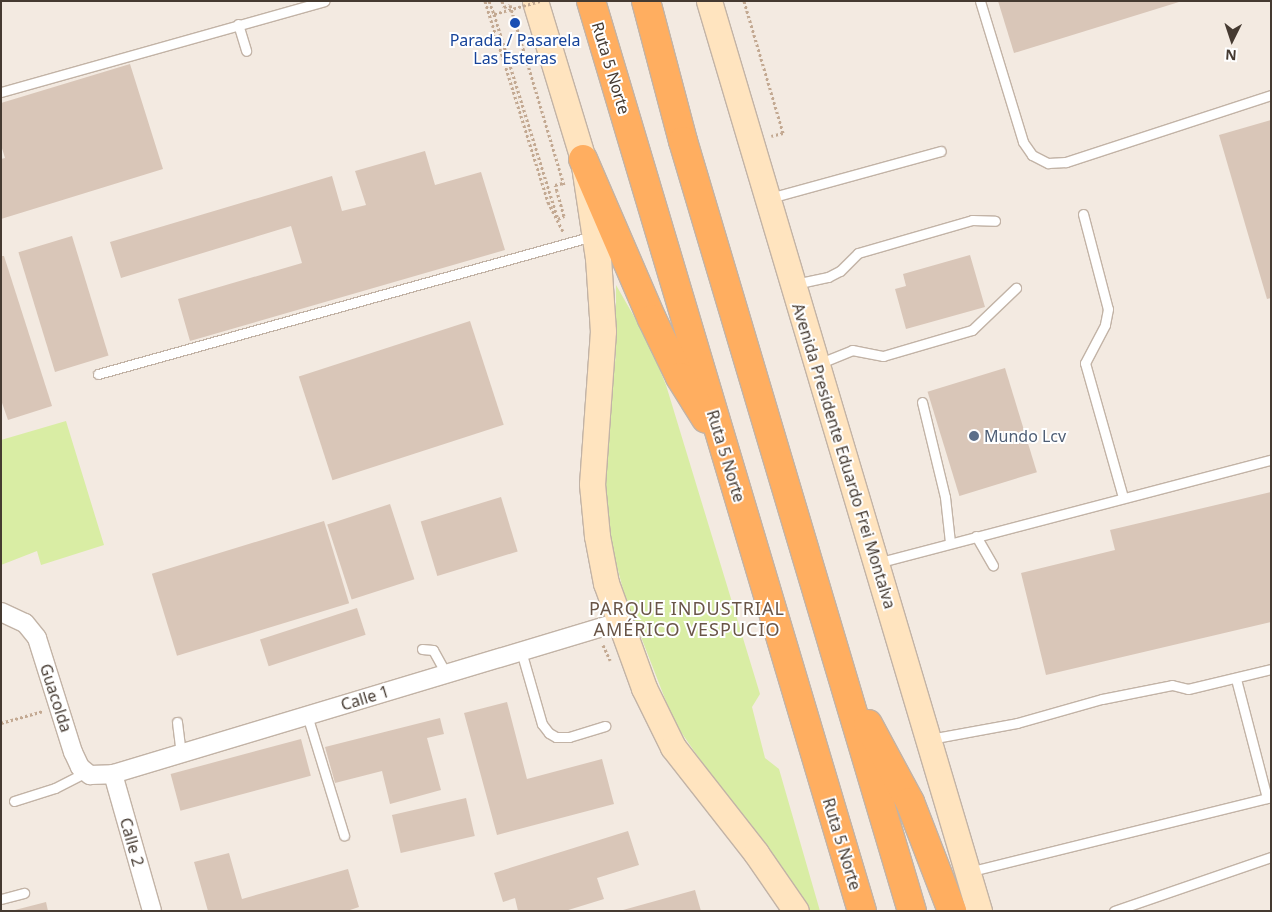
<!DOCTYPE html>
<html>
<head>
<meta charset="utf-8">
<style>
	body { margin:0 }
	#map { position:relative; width:1272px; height:912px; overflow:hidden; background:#f3eae1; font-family:"Noto Sans",sans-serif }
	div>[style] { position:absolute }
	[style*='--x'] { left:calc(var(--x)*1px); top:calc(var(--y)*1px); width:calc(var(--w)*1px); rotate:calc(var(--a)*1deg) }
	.green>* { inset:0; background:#d9eda4 }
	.building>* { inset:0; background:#d9c6b8; transform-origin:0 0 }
	.path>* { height:3px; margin-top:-1.5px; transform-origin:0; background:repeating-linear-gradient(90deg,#c3a992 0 2.5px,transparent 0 5px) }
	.roads { filter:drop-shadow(1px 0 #c2b3a6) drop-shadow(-1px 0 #c2b3a6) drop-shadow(0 1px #c2b3a6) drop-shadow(0 -1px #c2b3a6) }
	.lane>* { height:9px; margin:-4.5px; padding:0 4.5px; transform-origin:4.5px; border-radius:4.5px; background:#fff }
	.street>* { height:18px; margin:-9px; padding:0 9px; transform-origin:9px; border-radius:9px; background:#fff }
	.secondary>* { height:25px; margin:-12.5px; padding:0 12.5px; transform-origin:12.5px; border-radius:12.5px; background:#ffe4bf }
	.highway>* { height:28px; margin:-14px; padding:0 14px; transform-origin:14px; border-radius:14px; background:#ffae60 }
	.path-bridge>* { height:3px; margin-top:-1.5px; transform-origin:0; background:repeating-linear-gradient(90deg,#c3a992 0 2.5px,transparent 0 5px) }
	.dots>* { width:14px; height:14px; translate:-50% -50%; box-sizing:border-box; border:2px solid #fff; border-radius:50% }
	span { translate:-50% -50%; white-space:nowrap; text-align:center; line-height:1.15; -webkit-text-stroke:4px #fff; paint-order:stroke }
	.transit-label { font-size:16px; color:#164399 }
	.street-label { font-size:16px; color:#453a31 }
	.service-label { font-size:16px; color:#4e5e75 }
	.left { translate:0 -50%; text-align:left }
	.neighbourhood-label { font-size:18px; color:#695547; letter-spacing:1px }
	.frame { position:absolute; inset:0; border:2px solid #453a31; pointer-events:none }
	.north { position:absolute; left:1207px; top:15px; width:50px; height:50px; -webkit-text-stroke:4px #fff; paint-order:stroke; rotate:184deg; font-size:14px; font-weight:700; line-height:20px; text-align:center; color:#453a31 }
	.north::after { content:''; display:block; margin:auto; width:18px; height:22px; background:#453a31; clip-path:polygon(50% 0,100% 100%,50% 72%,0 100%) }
</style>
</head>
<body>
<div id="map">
	<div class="green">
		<div style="clip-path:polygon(616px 285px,647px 339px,666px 385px,760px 694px,752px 707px,765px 758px,779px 769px,820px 911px,805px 911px,674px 722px,624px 593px,605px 521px,604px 441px,616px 355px)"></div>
		<div style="clip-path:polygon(66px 421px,104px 545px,41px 565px,37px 551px,1px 565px,1px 440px)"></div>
	</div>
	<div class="building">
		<div style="clip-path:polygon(998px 1px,1179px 1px,1179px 2px,1014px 53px)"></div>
		<div style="clip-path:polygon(130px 64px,163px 169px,1px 219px,1px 159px,5px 158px,1px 145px,1px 103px)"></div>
		<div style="clip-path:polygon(1271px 120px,1271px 298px,1267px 299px,1219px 135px)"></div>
		<div style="clip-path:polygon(425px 151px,435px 185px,481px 172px,505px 250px,190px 341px,178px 299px,302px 263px,291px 226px,121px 278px,110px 242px,332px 176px,342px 211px,366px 205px,355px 171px)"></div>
		<div style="left:72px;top:236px;width:125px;height:56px;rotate:73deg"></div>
		<div style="clip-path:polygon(970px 255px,985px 307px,906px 329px,895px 289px,906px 286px,903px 274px)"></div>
		<div style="clip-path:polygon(1px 256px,4px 256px,52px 406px,8px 420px,1px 400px)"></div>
		<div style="left:470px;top:321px;width:109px;height:180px;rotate:72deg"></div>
		<div style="left:1005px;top:368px;width:109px;height:81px;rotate:73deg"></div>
		<div style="clip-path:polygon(1271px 492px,1271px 622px,1046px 675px,1021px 573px,1115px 550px,1110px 530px)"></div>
		<div style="left:501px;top:497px;width:57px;height:84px;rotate:73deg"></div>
		<div style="left:390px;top:504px;width:79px;height:66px;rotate:72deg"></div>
		<div style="left:324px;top:521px;width:86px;height:180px;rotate:73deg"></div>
		<div style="left:357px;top:608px;width:28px;height:102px;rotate:72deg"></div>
		<div style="clip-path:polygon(507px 702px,527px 779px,602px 759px,614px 804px,497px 835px,464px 713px)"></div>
		<div style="clip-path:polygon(440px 718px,444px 734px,427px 738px,441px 790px,390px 804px,382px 771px,335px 783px,325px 747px)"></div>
		<div style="left:301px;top:739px;width:38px;height:135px;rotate:75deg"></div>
		<div style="left:466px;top:798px;width:39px;height:76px;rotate:77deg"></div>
		<div style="clip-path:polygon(628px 831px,639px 865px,597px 878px,604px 899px,565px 911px,518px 911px,515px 898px,503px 902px,494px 873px)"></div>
		<div style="clip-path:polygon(229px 853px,242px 899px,348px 869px,359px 907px,347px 911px,208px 911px,194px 862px)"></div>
		<div style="clip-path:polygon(695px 890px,701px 911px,623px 911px,623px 910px)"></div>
		<div style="clip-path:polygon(46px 902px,48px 911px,15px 911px,15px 910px)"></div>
	</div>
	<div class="path">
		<div style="--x:485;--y:1;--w:211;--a:72.6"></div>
		<div style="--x:548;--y:202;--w:33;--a:63"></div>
		<div style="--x:489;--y:1;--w:14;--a:69"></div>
		<div style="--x:502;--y:1;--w:6;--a:72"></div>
		<div style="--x:504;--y:7;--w:6;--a:-18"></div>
		<div style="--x:510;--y:5;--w:188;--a:73.3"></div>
		<div style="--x:744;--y:1;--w:138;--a:73.5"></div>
		<div style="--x:783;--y:133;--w:12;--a:166"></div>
		<div style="--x:557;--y:191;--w:6;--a:-108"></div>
		<div style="--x:555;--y:185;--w:8;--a:-14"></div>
		<div style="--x:603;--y:645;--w:17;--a:65"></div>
		<div style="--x:1;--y:723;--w:44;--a:-15.9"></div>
	</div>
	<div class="roads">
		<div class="lane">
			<div style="--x:980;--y:1;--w:147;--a:73"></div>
			<div style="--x:1023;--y:142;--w:16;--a:55"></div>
			<div style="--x:1032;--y:155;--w:18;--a:27"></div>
			<div style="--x:1048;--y:163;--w:18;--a:-3"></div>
			<div style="--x:1066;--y:162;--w:216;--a:-18.1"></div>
			<div style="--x:238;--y:24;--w:28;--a:73"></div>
			<div style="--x:1;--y:92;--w:336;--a:-15.7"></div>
			<div style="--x:770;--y:198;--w:177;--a:-15.4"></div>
			<div style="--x:1083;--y:214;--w:98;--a:75.3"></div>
			<div style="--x:1108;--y:309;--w:16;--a:101"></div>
			<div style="--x:1105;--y:325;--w:43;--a:117.8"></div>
			<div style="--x:1085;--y:363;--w:139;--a:74.2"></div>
			<div style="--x:795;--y:284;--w:34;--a:-12"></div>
			<div style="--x:828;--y:277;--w:13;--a:-27"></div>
			<div style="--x:840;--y:271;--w:25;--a:-45"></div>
			<div style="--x:858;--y:253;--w:119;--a:-16.1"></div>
			<div style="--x:972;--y:220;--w:23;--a:2"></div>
			<div style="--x:818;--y:364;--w:37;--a:-22"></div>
			<div style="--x:852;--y:350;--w:32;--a:11"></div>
			<div style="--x:883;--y:356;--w:93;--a:-16.3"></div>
			<div style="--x:972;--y:330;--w:61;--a:-43.7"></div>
			<div style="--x:98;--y:374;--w:514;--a:-15.58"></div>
			<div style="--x:922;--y:402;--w:98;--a:76.4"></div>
			<div style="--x:945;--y:497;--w:45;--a:83.7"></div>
			<div style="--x:976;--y:536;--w:34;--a:60"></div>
			<div style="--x:877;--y:563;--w:407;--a:-14.7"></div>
			<div style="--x:422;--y:649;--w:11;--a:5"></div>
			<div style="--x:433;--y:650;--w:26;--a:61"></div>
			<div style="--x:521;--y:651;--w:76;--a:74"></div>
			<div style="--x:542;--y:724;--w:11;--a:52"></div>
			<div style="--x:549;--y:733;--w:8;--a:30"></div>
			<div style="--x:556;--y:737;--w:13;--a:0"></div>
			<div style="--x:569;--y:737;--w:38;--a:-17"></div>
			<div style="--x:1236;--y:679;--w:123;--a:75.4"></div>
			<div style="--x:307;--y:715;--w:126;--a:72.9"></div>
			<div style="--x:177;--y:722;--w:31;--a:83"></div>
			<div style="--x:930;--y:739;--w:88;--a:-10.4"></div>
			<div style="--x:1017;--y:723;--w:88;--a:-15.8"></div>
			<div style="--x:1102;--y:699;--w:71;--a:-11.3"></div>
			<div style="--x:1172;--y:685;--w:16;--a:14"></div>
			<div style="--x:1188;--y:689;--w:85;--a:-13.5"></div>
			<div style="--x:14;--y:801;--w:43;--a:-17.6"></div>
			<div style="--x:55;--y:788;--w:34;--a:-27"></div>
			<div style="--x:968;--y:872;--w:312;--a:-13.9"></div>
			<div style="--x:1;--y:899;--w:24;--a:-15"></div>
			<div style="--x:1114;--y:911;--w:166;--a:-19"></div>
		</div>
		<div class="street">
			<div style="--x:1;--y:612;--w:26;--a:25"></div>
			<div style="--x:25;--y:623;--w:19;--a:51"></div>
			<div style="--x:37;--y:638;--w:120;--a:72.5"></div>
			<div style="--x:73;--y:752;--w:17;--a:65"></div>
			<div style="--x:80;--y:767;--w:13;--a:39"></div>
			<div style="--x:90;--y:775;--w:23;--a:-2"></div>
			<div style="--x:113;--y:774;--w:528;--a:-16.72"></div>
			<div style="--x:113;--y:774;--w:142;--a:74.1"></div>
		</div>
		<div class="secondary">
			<div style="--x:535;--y:1;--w:165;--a:73.1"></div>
			<div style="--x:583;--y:159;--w:100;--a:81.4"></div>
			<div style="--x:598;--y:258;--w:73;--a:86.1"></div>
			<div style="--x:603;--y:331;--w:153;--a:94.1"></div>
			<div style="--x:592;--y:484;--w:52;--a:84.5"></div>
			<div style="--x:597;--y:536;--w:48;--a:79.2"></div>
			<div style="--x:606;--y:583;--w:112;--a:70.1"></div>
			<div style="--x:644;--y:688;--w:66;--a:63.8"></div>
			<div style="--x:673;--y:747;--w:135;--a:51.9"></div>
			<div style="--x:756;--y:853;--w:70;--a:55.4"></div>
			<div style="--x:709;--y:1;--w:949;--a:73.47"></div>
		</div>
		<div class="highway">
			<div style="--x:591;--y:1;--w:949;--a:73.42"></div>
			<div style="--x:646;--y:1;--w:145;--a:75.2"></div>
			<div style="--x:683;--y:141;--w:803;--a:73.44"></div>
			<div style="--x:583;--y:159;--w:174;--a:66.7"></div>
			<div style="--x:652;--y:319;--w:64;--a:64.2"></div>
			<div style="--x:680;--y:377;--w:49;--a:58.2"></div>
			<div style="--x:868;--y:724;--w:89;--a:61.7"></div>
			<div style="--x:910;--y:802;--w:117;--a:68.9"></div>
		</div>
	</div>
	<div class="path-bridge">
		<div style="--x:540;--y:1;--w:48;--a:164.2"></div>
		<div style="--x:494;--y:14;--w:215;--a:72.7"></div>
		<div style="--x:558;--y:219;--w:7;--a:-27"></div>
		<div style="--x:564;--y:216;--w:26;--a:-106"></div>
	</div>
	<div class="dots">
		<div style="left:515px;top:23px;background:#1a4fb4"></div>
		<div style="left:974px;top:436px;background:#5c6f8a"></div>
	</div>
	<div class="transit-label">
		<span style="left:515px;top:49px">Parada / Pasarela<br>Las Esteras</span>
	</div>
	<div class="street-label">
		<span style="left:611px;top:68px;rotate:73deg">Ruta 5 Norte</span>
		<span style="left:726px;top:456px;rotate:73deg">Ruta 5 Norte</span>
		<span style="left:844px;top:456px;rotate:73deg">Avenida Presidente Eduardo Frei Montalva</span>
		<span style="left:56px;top:698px;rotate:72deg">Guacolda</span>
		<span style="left:365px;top:698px;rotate:-17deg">Calle 1</span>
		<span style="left:132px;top:842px;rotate:74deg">Calle 2</span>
		<span style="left:842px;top:844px;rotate:73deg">Ruta 5 Norte</span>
	</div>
	<div class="service-label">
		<span class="left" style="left:984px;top:436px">Mundo Lcv</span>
	</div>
	<div class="neighbourhood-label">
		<span style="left:687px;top:619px">PARQUE INDUSTRIAL<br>AMÉRICO VESPUCIO</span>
	</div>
	<div class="frame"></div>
	<div class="north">N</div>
</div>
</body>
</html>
